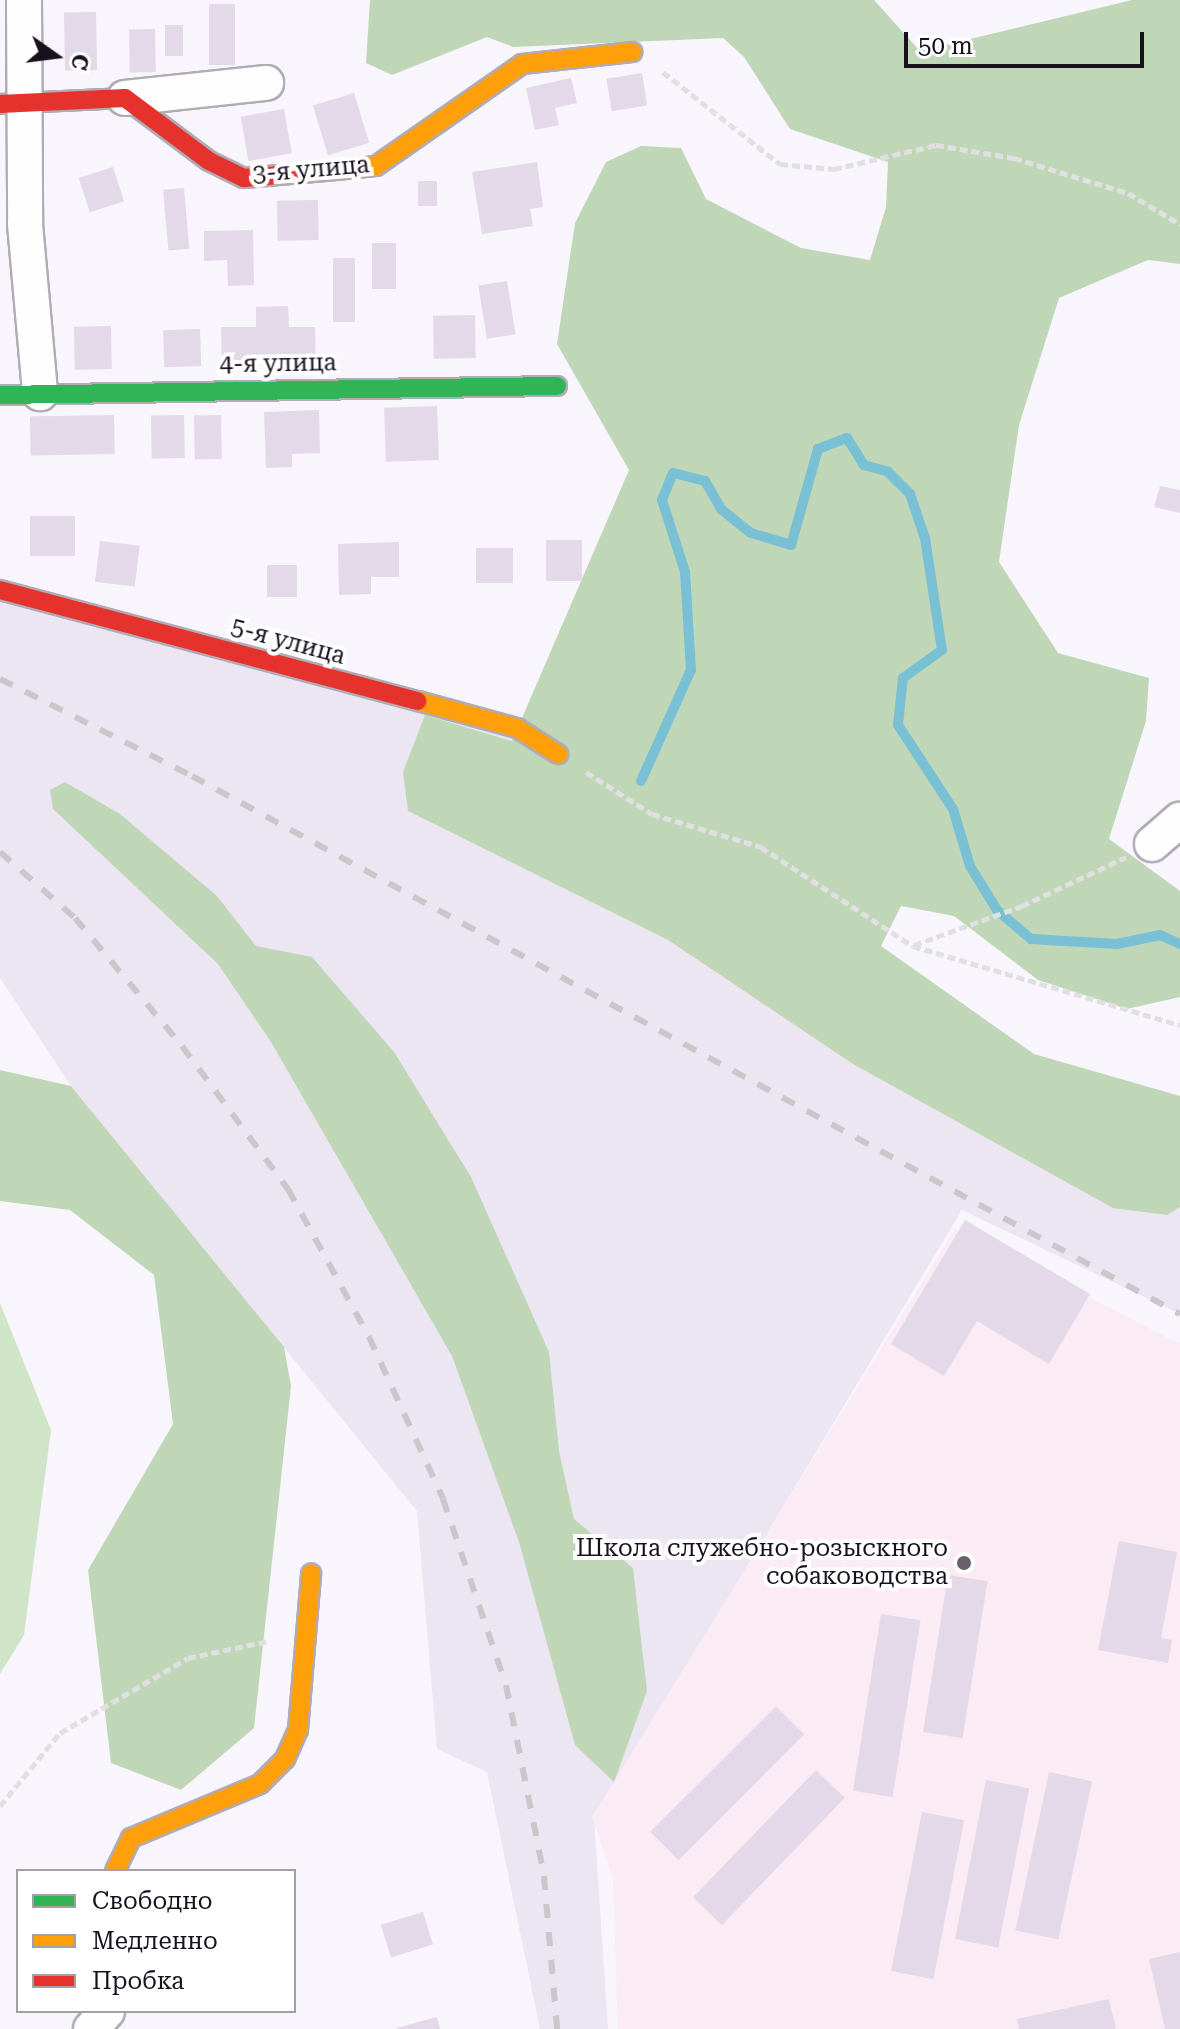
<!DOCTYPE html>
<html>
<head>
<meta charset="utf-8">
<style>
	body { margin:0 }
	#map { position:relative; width:1180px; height:2029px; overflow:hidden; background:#f8f5fc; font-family:"Roboto Serif",serif }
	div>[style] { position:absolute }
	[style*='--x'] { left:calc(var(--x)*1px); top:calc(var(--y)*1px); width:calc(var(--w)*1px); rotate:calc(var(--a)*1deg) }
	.built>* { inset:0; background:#ece5f2 }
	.education>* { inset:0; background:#faebf4 }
	.green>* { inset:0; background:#d0e4c7 }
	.forest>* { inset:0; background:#c0d7b7 }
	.stream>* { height:10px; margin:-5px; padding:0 5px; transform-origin:5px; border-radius:5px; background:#79c0d5 }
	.building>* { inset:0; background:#e3d9e9; transform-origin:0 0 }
	.path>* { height:5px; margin-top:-2.5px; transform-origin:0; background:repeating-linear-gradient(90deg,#e0dfe2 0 8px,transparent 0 12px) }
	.roads { filter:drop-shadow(2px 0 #b0abb4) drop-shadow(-2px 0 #b0abb4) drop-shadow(0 2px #b0abb4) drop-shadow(0 -2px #b0abb4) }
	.street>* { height:34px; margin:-17px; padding:0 17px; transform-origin:17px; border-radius:17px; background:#fefeff }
	.fast>* { height:18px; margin:-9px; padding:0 9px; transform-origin:9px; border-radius:9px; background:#30b455 }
	.slow>* { height:18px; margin:-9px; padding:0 9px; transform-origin:9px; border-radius:9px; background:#ff9f0a }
	.jam>* { height:18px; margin:-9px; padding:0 9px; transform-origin:9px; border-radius:9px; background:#e5322d }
	.rail>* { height:6px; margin-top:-3px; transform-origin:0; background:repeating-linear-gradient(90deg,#c8c7c9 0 14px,transparent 0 28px) }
	.dots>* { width:22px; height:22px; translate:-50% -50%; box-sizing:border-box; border:4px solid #fff; border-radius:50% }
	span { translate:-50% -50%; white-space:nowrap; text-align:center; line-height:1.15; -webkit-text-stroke:8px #fff; paint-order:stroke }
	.street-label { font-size:24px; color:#17111d }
	.poi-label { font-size:24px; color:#17111d }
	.right { translate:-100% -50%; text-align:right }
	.legend { position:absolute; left:16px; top:1869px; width:280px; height:144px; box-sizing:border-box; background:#fff; border:2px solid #a2a0a5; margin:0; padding:10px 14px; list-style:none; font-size:24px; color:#17111d }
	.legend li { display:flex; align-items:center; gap:16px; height:40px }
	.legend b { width:40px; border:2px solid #a2a0a5 }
	.north { position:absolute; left:16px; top:16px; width:80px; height:80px; -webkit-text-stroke:6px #fff; paint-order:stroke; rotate:104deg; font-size:22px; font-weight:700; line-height:32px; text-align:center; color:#17111d }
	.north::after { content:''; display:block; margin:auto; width:28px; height:36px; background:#17111d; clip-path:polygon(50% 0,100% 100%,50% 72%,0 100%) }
	.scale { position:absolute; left:904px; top:32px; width:240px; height:36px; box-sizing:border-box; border:4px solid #17111d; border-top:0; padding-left:10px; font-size:24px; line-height:28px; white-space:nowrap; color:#17111d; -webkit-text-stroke:6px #fff; paint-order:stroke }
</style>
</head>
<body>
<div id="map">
	<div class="built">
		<div style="clip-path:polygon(0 592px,502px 728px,1180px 1177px,1180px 1314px,962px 1210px,594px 1820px,608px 2029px,540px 2029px,487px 1772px,437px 1749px,417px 1511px,71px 1086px,0 978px)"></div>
	</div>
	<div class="education">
		<div style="clip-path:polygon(955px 1229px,1180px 1344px,1180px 2029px,618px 2029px,613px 1878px,592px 1817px)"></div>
	</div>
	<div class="green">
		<div style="clip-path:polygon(0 1303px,51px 1430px,24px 1635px,0 1674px)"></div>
	</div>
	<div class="forest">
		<div style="clip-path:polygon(370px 0,874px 0,920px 51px,1132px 0,1180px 0,1180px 264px,1148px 260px,1059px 298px,1019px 425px,999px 562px,1058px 653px,1149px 678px,1146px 721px,1109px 839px,1180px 891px,1180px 997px,1127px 1009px,1038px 980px,954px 916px,901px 906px,881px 946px,1034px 1054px,1180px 1096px,1180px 1207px,1167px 1215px,1113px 1208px,853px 1064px,668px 940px,408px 811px,403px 772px,425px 715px,512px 741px,629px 470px,557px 344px,575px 223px,606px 162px,641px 146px,681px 148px,706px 199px,801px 248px,870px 260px,886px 207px,888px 162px,790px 129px,744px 57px,723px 38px,513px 47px,487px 37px,392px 75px,366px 63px)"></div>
		<div style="clip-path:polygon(65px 782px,120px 814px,217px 896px,256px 946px,312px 957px,394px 1052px,471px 1177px,549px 1352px,559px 1451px,574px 1519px,633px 1568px,647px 1691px,614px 1782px,575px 1745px,519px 1542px,452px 1356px,271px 1042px,218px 964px,53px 809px,50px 790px)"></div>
		<div style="clip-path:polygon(0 1070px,71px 1086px,284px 1347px,291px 1386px,254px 1728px,181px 1790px,111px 1763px,88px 1570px,173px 1424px,154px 1275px,70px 1210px,0 1201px)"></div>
	</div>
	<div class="stream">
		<div style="--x:641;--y:781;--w:122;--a:-65.8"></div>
		<div style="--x:691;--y:670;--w:98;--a:-93.5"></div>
		<div style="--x:685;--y:572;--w:76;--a:-107.7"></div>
		<div style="--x:662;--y:500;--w:29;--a:-68"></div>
		<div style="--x:673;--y:473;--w:33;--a:14"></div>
		<div style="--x:705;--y:481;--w:32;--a:60"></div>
		<div style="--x:721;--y:509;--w:38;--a:39"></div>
		<div style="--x:751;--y:533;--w:42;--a:16.7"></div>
		<div style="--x:791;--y:545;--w:100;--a:-74.3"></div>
		<div style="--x:818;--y:449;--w:31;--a:-21"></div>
		<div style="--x:847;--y:438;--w:32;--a:58"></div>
		<div style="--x:864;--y:465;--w:24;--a:15"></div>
		<div style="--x:887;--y:471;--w:33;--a:45"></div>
		<div style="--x:910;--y:494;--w:46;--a:71.2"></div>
		<div style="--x:925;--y:538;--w:113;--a:81.4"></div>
		<div style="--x:942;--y:650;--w:48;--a:144.3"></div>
		<div style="--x:903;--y:678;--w:47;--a:96.1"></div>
		<div style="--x:898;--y:725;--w:100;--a:56.8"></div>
		<div style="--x:953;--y:809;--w:59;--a:73.4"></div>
		<div style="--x:970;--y:866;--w:52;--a:58.5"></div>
		<div style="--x:997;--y:910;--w:45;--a:40.5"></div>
		<div style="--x:1031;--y:939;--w:86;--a:3.3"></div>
		<div style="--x:1117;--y:944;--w:44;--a:-11.8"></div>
		<div style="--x:1160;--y:935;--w:22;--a:24"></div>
	</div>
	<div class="building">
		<div style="left:209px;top:4px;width:26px;height:61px"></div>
		<div style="left:96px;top:12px;width:58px;height:32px;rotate:89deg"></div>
		<div style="left:165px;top:25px;width:18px;height:31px"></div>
		<div style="left:155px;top:29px;width:43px;height:26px;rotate:89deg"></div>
		<div style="left:642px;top:73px;width:33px;height:36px;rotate:81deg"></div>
		<div style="clip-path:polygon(571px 78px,577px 103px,555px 108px,559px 125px,535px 130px,526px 88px)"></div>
		<div style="left:354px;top:93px;width:52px;height:43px;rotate:73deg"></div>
		<div style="left:284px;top:109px;width:45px;height:44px;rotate:80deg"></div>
		<div style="clip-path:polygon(537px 162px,543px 207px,530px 209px,533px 226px,482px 234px,472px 172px)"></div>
		<div style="left:113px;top:167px;width:36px;height:36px;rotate:72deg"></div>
		<div style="left:418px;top:181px;width:19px;height:25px"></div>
		<div style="left:184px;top:188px;width:61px;height:21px;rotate:85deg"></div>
		<div style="left:318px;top:200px;width:40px;height:41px;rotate:89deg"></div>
		<div style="clip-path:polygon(253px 230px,254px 285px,228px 286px,227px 260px,204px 261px,204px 231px)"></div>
		<div style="left:396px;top:243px;width:46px;height:24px;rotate:90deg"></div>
		<div style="left:333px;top:258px;width:22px;height:64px"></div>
		<div style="left:507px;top:281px;width:54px;height:29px;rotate:81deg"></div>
		<div style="clip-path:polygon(288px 306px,289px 327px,315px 327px,316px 362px,222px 364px,221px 327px,256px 327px,256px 307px)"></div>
		<div style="left:475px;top:315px;width:43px;height:42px;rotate:89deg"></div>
		<div style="left:111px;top:326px;width:43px;height:37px;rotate:89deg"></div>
		<div style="left:200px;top:329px;width:37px;height:37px;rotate:88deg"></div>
		<div style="left:437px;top:406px;width:54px;height:53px;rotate:88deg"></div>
		<div style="clip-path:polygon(319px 410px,320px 453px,292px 454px,292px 467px,266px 468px,264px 412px)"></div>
		<div style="left:114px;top:415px;width:39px;height:84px;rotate:89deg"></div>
		<div style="left:184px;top:415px;width:43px;height:33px;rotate:89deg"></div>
		<div style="left:221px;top:415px;width:44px;height:27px;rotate:89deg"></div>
		<div style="clip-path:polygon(1160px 486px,1180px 490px,1180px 513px,1154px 507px)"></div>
		<div style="left:30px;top:516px;width:45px;height:40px"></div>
		<div style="left:546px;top:540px;width:36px;height:41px"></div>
		<div style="left:100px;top:541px;width:40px;height:41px;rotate:7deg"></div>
		<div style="clip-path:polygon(399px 542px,399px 577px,371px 577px,371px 594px,339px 595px,338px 544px)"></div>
		<div style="left:476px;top:548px;width:37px;height:35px"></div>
		<div style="left:267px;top:565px;width:30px;height:32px"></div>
		<div style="clip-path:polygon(965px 1220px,1090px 1294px,1049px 1364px,977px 1321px,944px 1376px,891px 1344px)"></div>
		<div style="clip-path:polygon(1119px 1541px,1177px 1552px,1161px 1638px,1172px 1640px,1168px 1663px,1098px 1650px)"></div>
		<div style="left:948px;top:1575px;width:40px;height:159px;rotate:9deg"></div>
		<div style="left:881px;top:1614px;width:40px;height:179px;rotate:9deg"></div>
		<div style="left:776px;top:1706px;width:40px;height:178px;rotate:45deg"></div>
		<div style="left:816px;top:1770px;width:40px;height:177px;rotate:44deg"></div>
		<div style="left:1049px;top:1772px;width:44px;height:162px;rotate:12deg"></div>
		<div style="left:986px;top:1780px;width:44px;height:162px;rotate:11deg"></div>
		<div style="left:922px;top:1812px;width:43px;height:162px;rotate:11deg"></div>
		<div style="left:423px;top:1912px;width:34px;height:44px;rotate:73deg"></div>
		<div style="clip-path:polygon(1180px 1952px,1180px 2029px,1165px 2029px,1149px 1959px)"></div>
		<div style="clip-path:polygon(1109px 1999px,1116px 2029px,1019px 2029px,1017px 2019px)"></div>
		<div style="clip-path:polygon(437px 2017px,440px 2029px,397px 2029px,397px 2028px)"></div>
	</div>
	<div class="path">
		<div style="--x:663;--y:72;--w:149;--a:38.2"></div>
		<div style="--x:780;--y:164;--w:54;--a:5.3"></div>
		<div style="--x:834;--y:169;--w:105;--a:-13.2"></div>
		<div style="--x:936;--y:145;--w:79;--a:9.5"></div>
		<div style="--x:1014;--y:158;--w:119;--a:17.1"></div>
		<div style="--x:1128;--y:193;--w:61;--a:30.8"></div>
		<div style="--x:586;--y:772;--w:78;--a:32.5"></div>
		<div style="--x:652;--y:814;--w:114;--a:16.8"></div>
		<div style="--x:761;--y:847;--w:181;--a:33.1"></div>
		<div style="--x:913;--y:946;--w:278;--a:16.5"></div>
		<div style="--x:914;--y:945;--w:115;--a:-19.9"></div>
		<div style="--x:1022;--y:906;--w:115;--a:-25.2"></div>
		<div style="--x:0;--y:1806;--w:94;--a:-50.6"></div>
		<div style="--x:60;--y:1733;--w:148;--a:-30.4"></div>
		<div style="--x:188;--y:1658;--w:82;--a:-12"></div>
	</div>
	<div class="roads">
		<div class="street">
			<div style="--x:24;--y:0;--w:224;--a:89.7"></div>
			<div style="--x:25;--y:224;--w:170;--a:84.9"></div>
			<div style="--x:125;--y:98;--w:142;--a:-6.1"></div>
			<div style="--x:1152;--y:844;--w:37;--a:-41"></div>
			<div style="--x:91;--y:2029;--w:24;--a:-48"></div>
		</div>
		<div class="fast">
			<div style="--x:0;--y:395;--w:557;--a:-0.93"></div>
		</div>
		<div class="slow">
			<div style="--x:326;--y:171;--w:50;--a:-5.7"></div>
			<div style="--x:376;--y:166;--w:178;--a:-34.9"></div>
			<div style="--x:522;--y:64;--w:111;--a:-6.2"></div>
			<div style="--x:418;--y:701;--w:103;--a:15.3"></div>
			<div style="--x:517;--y:728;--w:49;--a:32.4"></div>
			<div style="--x:115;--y:1871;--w:37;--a:-64"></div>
			<div style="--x:131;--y:1838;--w:140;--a:-22.7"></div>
			<div style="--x:260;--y:1784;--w:35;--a:-45"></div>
			<div style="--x:285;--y:1759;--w:32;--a:-66"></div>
			<div style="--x:298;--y:1730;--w:157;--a:-85.2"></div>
		</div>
		<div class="jam">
			<div style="--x:0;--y:104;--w:125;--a:-2.7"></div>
			<div style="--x:125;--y:98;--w:105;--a:36.9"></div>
			<div style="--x:209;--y:161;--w:39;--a:26"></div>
			<div style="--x:244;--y:178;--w:82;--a:-4.9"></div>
			<div style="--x:0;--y:590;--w:432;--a:14.9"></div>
		</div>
	</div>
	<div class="rail">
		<div style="--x:0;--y:679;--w:215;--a:26.8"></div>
		<div style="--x:192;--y:776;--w:1125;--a:28.57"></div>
		<div style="--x:0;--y:852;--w:100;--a:41.3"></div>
		<div style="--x:75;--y:918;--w:167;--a:50.1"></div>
		<div style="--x:182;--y:1046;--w:178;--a:53.5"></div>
		<div style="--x:288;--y:1189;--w:169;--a:61.3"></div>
		<div style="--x:369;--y:1337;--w:178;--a:65.4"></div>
		<div style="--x:443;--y:1499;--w:196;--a:71.3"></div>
		<div style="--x:506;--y:1685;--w:195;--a:78.7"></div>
		<div style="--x:544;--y:1876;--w:154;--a:85.1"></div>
	</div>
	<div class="dots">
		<div style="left:964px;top:1563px;background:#66616b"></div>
	</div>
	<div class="street-label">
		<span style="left:311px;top:170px;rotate:-5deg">3-я улица</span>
		<span style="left:278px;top:364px;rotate:-1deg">4-я улица</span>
		<span style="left:288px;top:642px;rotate:15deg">5-я улица</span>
	</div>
	<div class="poi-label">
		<span class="right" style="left:948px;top:1563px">Школа служебно-розыскного<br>собаководства</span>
	</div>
	<ul class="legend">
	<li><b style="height:10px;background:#30b455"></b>Свободно</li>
	<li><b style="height:10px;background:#ff9f0a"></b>Медленно</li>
	<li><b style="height:10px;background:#e5322d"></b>Пробка</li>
	</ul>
	<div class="north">С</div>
	<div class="scale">50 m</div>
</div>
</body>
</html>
